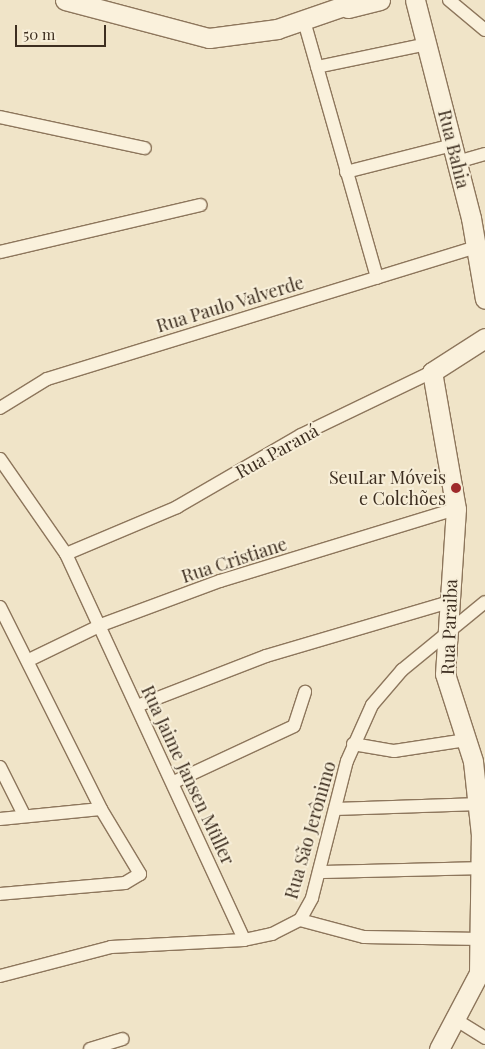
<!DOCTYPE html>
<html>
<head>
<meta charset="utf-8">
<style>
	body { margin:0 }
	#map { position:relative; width:485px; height:1049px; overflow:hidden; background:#f0e4c8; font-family:"Playfair Display",serif }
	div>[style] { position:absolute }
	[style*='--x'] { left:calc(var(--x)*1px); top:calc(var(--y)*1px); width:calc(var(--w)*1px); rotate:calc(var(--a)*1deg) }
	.roads { filter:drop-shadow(1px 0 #8d765c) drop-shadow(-1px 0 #8d765c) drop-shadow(0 1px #8d765c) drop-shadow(0 -1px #8d765c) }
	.street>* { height:12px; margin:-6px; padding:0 6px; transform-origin:6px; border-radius:6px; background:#faf1dc }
	.secondary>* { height:19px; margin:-9.5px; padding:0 9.5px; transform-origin:9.5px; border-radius:9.5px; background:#faf1dc }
	.dots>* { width:14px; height:14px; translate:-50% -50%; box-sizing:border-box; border:2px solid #f7eed8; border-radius:50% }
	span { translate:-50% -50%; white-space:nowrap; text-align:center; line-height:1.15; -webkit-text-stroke:4px #f7eed8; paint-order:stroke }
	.street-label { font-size:18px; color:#3d2e20 }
	.poi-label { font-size:18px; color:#3d2e20 }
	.right { translate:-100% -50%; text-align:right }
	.scale { position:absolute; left:15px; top:25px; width:91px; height:22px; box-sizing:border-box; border:2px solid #3d2e20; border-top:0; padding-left:6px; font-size:15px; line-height:18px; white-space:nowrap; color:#3d2e20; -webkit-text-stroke:4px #f7eed8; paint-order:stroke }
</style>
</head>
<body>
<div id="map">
	<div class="roads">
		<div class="street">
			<div style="--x:449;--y:0;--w:47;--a:39.8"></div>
			<div style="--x:304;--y:21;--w:267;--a:74.1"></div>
			<div style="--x:317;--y:67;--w:112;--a:-11.8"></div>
			<div style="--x:0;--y:117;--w:148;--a:12.1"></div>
			<div style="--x:457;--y:162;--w:29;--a:-16"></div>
			<div style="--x:346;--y:172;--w:110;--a:-14.2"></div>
			<div style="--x:0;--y:252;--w:206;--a:-13.2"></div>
			<div style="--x:0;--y:408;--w:55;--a:-31.7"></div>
			<div style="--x:47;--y:379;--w:450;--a:-17.1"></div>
			<div style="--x:0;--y:459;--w:116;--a:55.2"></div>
			<div style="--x:66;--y:554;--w:425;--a:65.2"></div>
			<div style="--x:66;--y:554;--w:121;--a:-22.9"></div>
			<div style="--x:177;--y:507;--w:143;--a:-30.1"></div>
			<div style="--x:301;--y:435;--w:145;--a:-25.7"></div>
			<div style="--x:0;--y:607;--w:226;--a:63.4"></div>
			<div style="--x:101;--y:809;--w:76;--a:59"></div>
			<div style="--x:140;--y:874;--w:17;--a:149"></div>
			<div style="--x:125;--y:883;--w:125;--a:175"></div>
			<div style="--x:29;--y:660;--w:80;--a:-25.9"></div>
			<div style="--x:101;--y:625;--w:127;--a:-20.3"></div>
			<div style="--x:220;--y:581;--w:247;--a:-17"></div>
			<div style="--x:137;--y:706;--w:138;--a:-21.2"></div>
			<div style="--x:266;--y:656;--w:191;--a:-16.4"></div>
			<div style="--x:353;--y:744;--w:42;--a:9.7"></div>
			<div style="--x:394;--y:751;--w:73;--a:-8.7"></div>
			<div style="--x:0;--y:767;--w:54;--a:63.4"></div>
			<div style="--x:174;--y:782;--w:132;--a:-25"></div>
			<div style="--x:294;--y:726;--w:36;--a:-72"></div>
			<div style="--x:335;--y:809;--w:145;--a:-2"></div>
			<div style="--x:0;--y:819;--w:101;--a:-5.7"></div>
			<div style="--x:319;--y:872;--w:160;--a:-1.4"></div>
			<div style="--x:300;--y:920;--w:66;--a:14.9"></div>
			<div style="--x:364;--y:937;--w:118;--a:1"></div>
			<div style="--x:0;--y:976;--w:115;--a:-14.6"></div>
			<div style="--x:111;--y:947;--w:133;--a:-3"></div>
			<div style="--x:244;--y:940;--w:29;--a:-12"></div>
			<div style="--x:272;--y:934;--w:31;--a:-27"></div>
			<div style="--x:300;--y:920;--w:25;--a:-61"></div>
			<div style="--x:312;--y:898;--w:141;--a:-75.7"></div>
			<div style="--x:347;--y:761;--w:61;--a:-65.9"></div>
			<div style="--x:372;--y:705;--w:46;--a:-49.4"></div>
			<div style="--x:402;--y:670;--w:107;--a:-39.3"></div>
			<div style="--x:458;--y:1021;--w:32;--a:32"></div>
			<div style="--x:90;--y:1049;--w:34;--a:-17"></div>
		</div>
		<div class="secondary">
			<div style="--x:65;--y:0;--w:149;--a:14.8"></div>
			<div style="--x:209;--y:38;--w:69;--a:-7.5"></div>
			<div style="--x:277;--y:29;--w:89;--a:-19"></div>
			<div style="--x:415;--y:0;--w:225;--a:75.6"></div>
			<div style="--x:471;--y:218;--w:82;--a:80.2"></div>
			<div style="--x:348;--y:8;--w:33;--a:-14"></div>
			<div style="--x:439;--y:1049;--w:86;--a:-62.2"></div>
			<div style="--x:479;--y:973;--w:138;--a:-89.2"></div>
			<div style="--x:481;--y:835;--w:74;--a:-96.2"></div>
			<div style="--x:473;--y:761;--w:91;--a:-107.8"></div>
			<div style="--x:445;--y:674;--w:165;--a:-86.2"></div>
			<div style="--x:456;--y:509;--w:139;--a:-99.9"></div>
			<div style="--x:432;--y:372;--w:63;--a:-32.7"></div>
		</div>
	</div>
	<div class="dots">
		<div style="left:456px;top:488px;background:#9e2a2b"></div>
	</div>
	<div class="street-label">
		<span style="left:454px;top:149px;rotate:76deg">Rua Bahia</span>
		<span style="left:230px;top:304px;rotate:-17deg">Rua Paulo Valverde</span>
		<span style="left:277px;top:451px;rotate:-29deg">Rua Paraná</span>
		<span style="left:234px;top:560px;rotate:-18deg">Rua Cristiane</span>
		<span style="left:449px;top:627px;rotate:-88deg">Rua Paraiba</span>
		<span style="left:188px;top:775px;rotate:65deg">Rua Jaime Jansen Müller</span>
		<span style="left:310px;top:830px;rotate:-74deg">Rua São Jerônimo</span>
	</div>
	<div class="poi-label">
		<span class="right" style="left:446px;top:488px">SeuLar Móveis<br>e Colchões</span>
	</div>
	<div class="scale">50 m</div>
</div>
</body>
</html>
